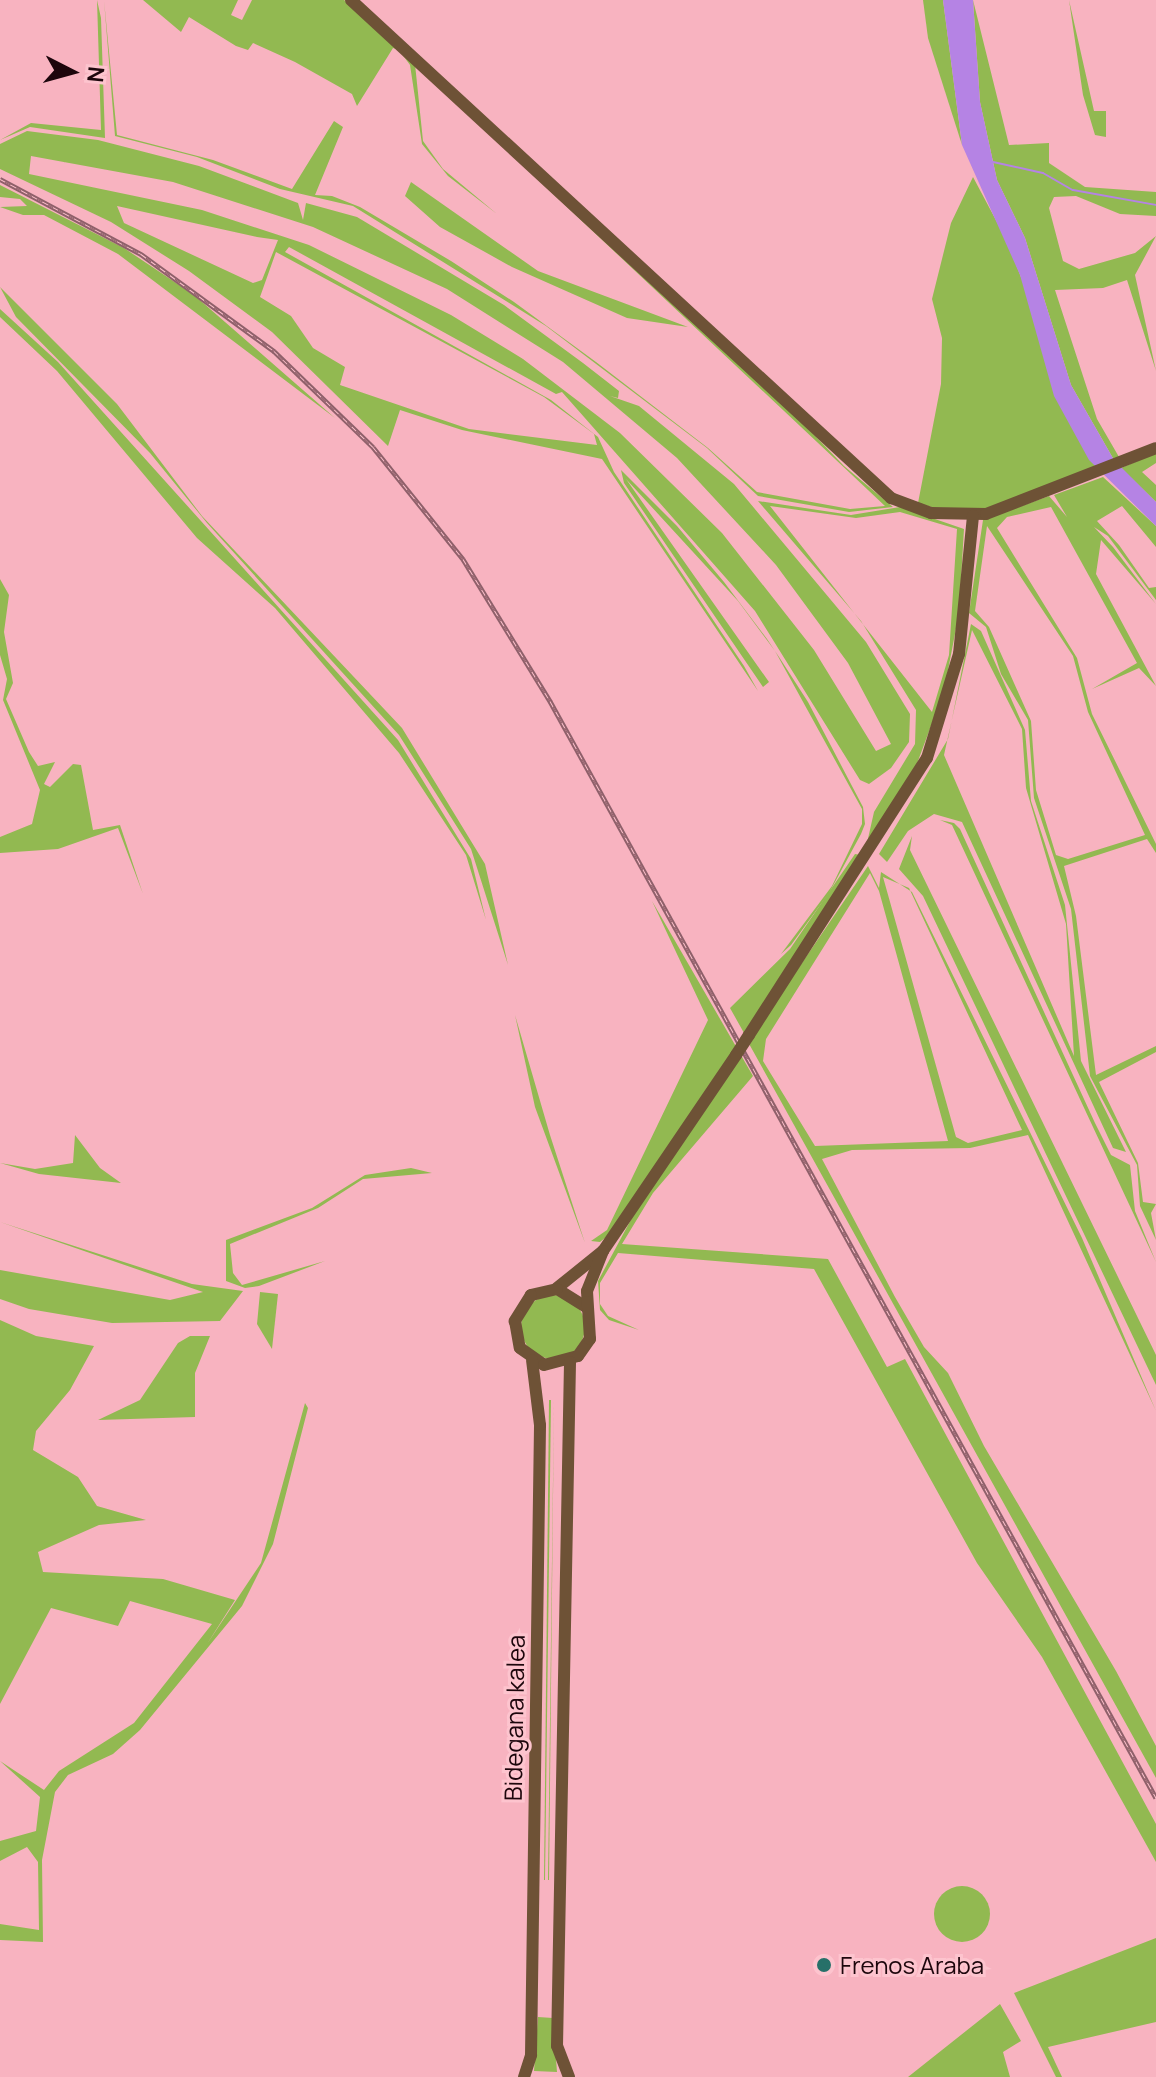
<!DOCTYPE html>
<html>
<head>
<meta charset="utf-8">
<style>
	body { margin:0 }
	#map { position:relative; width:1156px; height:2077px; overflow:hidden; background:#f8b3c0; font-family:Manrope,sans-serif }
	div>[style] { position:absolute }
	[style*='--x'] { left:calc(var(--x)*1px); top:calc(var(--y)*1px); width:calc(var(--w)*1px); rotate:calc(var(--a)*1deg) }
	.green>* { inset:0; background:#92b951 }
	.round { border-radius:50% }
	.water>* { inset:0; background:#b583e4 }
	.stream>* { height:2px; margin:-1px; padding:0 1px; transform-origin:1px; border-radius:1px; background:#b583e4 }
	.secondary>* { height:12px; margin:-6px; padding:0 6px; transform-origin:6px; border-radius:6px; background:#6e5236 }
	.rail>* { height:5px; margin-top:-2.5px; transform-origin:0; background:repeating-linear-gradient(90deg,#fdc4ce 0 6px,#8f606a 0 12px); box-sizing:border-box; border-block:2px solid #8f606a }
	.secondary-bridge>* { height:12px; margin:-6px; padding:0 6px; transform-origin:6px; border-radius:6px; background:#6e5236 }
	.dots>* { width:22px; height:22px; translate:-50% -50%; box-sizing:border-box; border:4px solid #fdc4ce; border-radius:50% }
	span { translate:-50% -50%; white-space:nowrap; text-align:center; line-height:1.15; -webkit-text-stroke:6px #fdc4ce; paint-order:stroke }
	.street-label { font-size:24px; color:#1d060c }
	.poi-label { font-size:24px; color:#1d060c }
	.left { translate:0 -50%; text-align:left }
	.north { position:absolute; left:32px; top:32px; width:80px; height:80px; -webkit-text-stroke:6px #fdc4ce; paint-order:stroke; rotate:96deg; font-size:22px; font-weight:700; line-height:32px; text-align:center; color:#1d060c }
	.north::after { content:''; display:block; margin:auto; width:28px; height:36px; background:#1d060c; clip-path:polygon(50% 0,100% 100%,50% 72%,0 100%) }
</style>
</head>
<body>
<div id="map">
	<div class="green">
		<div style="clip-path:polygon(97px 0,101px 18px,105px 138px,30px 127px,0 140px,31px 123px,101px 130px)"></div>
		<div style="clip-path:polygon(104px 0,117px 135px,213px 160px,292px 189px,334px 121px,343px 127px,315px 195px,332px 196px,360px 207px,451px 261px,514px 302px,596px 362px,708px 448px,757px 492px,850px 509px,885px 506px,415px 64px,423px 141px,443px 169px,497px 214px,448px 176px,422px 144px,410px 65px,399px 50px,393px 48px,357px 106px,352px 94px,295px 62px,253px 43px,248px 50px,236px 46px,189px 17px,181px 32px,143px 0,238px 0,231px 15px,242px 20px,252px 0,344px 0,376px 25px,776px 395px,844px 466px,893px 507px,849px 512px,758px 496px,707px 448px,546px 326px,353px 206px,280px 189px,197px 157px,115px 136px)"></div>
		<div style="clip-path:polygon(923px 0,943px 0,962px 145px,928px 38px)"></div>
		<div style="clip-path:polygon(973px 0,1009px 145px,1049px 143px,1049px 163px,1085px 187px,1156px 192px,1156px 216px,1120px 214px,1076px 196px,1054px 197px,1049px 208px,1063px 261px,1079px 269px,1135px 253px,1156px 236px,1135px 275px,1156px 371px,1127px 280px,1103px 288px,1055px 290px,1097px 419px,1119px 457px,1114px 460px,1071px 385px,1025px 238px,997px 180px,980px 102px)"></div>
		<div style="clip-path:polygon(1069px 0,1094px 111px,1106px 111px,1106px 137px,1095px 135px,1083px 95px)"></div>
		<div style="clip-path:polygon(evenodd,27px 131px,98px 140px,199px 166px,298px 203px,303px 220px,306px 203px,357px 217px,504px 305px,583px 363px,619px 391px,618px 398px,610px 396px,639px 406px,734px 484px,866px 642px,910px 714px,909px 742px,891px 768px,869px 784px,860px 780px,755px 611px,562px 392px,556px 394px,289px 247px,285px 252px,551px 400px,598px 437px,614px 472px,744px 666px,758px 691px,602px 459px,462px 430px,400px 410px,388px 446px,272px 332px,189px 271px,111px 222px,0 169px,0 144px,27px 131px,31px 156px,173px 182px,313px 227px,447px 289px,563px 362px,677px 458px,776px 565px,848px 663px,891px 744px,876px 751px,814px 650px,722px 533px,620px 433px,523px 359px,451px 315px,309px 245px,202px 210px,29px 174px,31px 156px,27px 131px,117px 206px,257px 237px,278px 240px,262px 280px,253px 283px,124px 223px,117px 206px,27px 131px,276px 252px,544px 397px,594px 434px,597px 445px,469px 429px,340px 385px,345px 367px,313px 348px,291px 316px,260px 297px,276px 252px)"></div>
		<div style="clip-path:polygon(973px 177px,1006px 239px,1096px 468px,987px 510px,938px 509px,918px 503px,941px 384px,942px 338px,932px 299px,951px 223px)"></div>
		<div style="clip-path:polygon(411px 182px,538px 271px,688px 327px,627px 318px,512px 267px,440px 227px,405px 196px)"></div>
		<div style="clip-path:polygon(0 185px,124px 248px,194px 295px,335px 418px,118px 254px,44px 215px,23px 215px,0 207px,27px 206px,20px 199px,0 197px)"></div>
		<div style="clip-path:polygon(0 287px,117px 404px,202px 516px,402px 728px,485px 864px,508px 965px,471px 849px,399px 735px,207px 523px,150px 453px,16px 317px)"></div>
		<div style="clip-path:polygon(0 309px,58px 362px,398px 740px,471px 859px,486px 920px,466px 855px,399px 753px,275px 608px,197px 538px,57px 371px,0 317px)"></div>
		<div style="clip-path:polygon(1156px 453px,1156px 463px,1142px 472px,1156px 485px,1156px 502px,1121px 468px)"></div>
		<div style="clip-path:polygon(621px 470px,677px 526px,724px 582px,767px 639px,779px 657px,808px 702px,863px 807px,865px 824px,861px 834px,829px 893px,791px 945px,781px 954px,832px 886px,862px 824px,862px 809px,775px 651px,738px 601px,626px 479px,769px 682px,763px 687px,624px 483px)"></div>
		<div style="clip-path:polygon(evenodd,1103px 477px,1156px 526px,1156px 547px,1122px 506px,1097px 521px,1119px 545px,1149px 588px,1156px 587px,1156px 600px,1108px 536px,1094px 527px,1113px 547px,1156px 604px,1101px 540px,1096px 574px,1156px 686px,1139px 668px,1092px 689px,1137px 663px,1051px 507px,1007px 517px,997px 528px,1077px 658px,1092px 714px,1156px 844px,1156px 853px,1147px 839px,1064px 866px,1076px 916px,1096px 1075px,1156px 1046px,1156px 1052px,1099px 1082px,1138px 1163px,1143px 1202px,1156px 1204px,1151px 1213px,1156px 1240px,1140px 1206px,1137px 1165px,1090px 1076px,1071px 909px,1034px 798px,1028px 720px,1001px 674px,986px 627px,969px 613px,983px 520px,1049px 496px,1067px 517px,1054px 495px,1103px 477px,987px 526px,1073px 656px,1088px 712px,1145px 835px,1068px 859px,1056px 855px,1036px 790px,1031px 721px,989px 627px,975px 611px,987px 526px)"></div>
		<div style="clip-path:polygon(evenodd,758px 501px,851px 515px,900px 507px,964px 529px,959px 613px,944px 691px,915px 769px,867px 843px,874px 812px,915px 744px,916px 710px,861px 621px,758px 501px,770px 506px,856px 518px,900px 512px,957px 529px,949px 655px,932px 712px,770px 506px)"></div>
		<div style="clip-path:polygon(0 579px,9px 595px,4px 632px,13px 683px,6px 699px,29px 752px,38px 766px,55px 762px,44px 784px,50px 787px,73px 764px,81px 765px,93px 830px,120px 825px,143px 894px,118px 828px,58px 849px,0 853px,0 837px,32px 824px,40px 790px,3px 700px,7px 679px,0 655px)"></div>
		<div style="clip-path:polygon(evenodd,971px 624px,981px 631px,1025px 730px,1031px 801px,1065px 905px,1081px 1061px,1126px 1152px,1113px 1148px,962px 822px,934px 814px,908px 831px,887px 862px,879px 854px,948px 739px,971px 624px,972px 630px,1022px 729px,1026px 788px,1066px 924px,1074px 1056px,944px 755px,972px 630px)"></div>
		<div style="clip-path:polygon(940px 820px,954px 823px,960px 829px,1095px 1123px,1111px 1155px,1130px 1165px,1135px 1211px,1156px 1262px,952px 825px)"></div>
		<div style="clip-path:polygon(912px 836px,910px 850px,1156px 1355px,1156px 1385px,923px 896px,899px 869px)"></div>
		<div style="clip-path:polygon(855px 854px,861px 855px,744px 1033px,730px 1008px,790px 949px)"></div>
		<div style="clip-path:polygon(evenodd,868px 866px,879px 888px,881px 872px,912px 892px,1082px 1238px,1156px 1411px,1028px 1135px,970px 1148px,852px 1150px,822px 1159px,895px 1297px,924px 1347px,948px 1373px,984px 1446px,1116px 1671px,1156px 1746px,1156px 1778px,748px 1042px,868px 866px,870px 873px,879px 891px,948px 1141px,815px 1146px,763px 1061px,766px 1039px,870px 873px,868px 866px,883px 877px,909px 888px,1022px 1130px,968px 1143px,956px 1137px,883px 877px)"></div>
		<div style="clip-path:polygon(652px 901px,753px 1076px,653px 1193px,622px 1244px,828px 1259px,887px 1367px,905px 1359px,1156px 1824px,1156px 1862px,1042px 1657px,977px 1563px,814px 1269px,618px 1253px,600px 1283px,600px 1304px,608px 1316px,639px 1330px,609px 1320px,600px 1310px,598px 1281px,634px 1214px,600px 1242px,591px 1241px,607px 1230px,708px 1020px)"></div>
		<div style="clip-path:polygon(515px 1015px,550px 1135px,585px 1243px,535px 1107px)"></div>
		<div style="clip-path:polygon(75px 1135px,100px 1168px,121px 1183px,39px 1174px,0 1163px,35px 1169px,73px 1163px)"></div>
		<div style="clip-path:polygon(411px 1168px,432px 1173px,363px 1179px,318px 1208px,230px 1244px,233px 1273px,242px 1285px,325px 1261px,259px 1286px,245px 1288px,226px 1281px,226px 1240px,312px 1208px,365px 1175px)"></div>
		<div style="clip-path:polygon(0 1222px,192px 1284px,243px 1291px,220px 1321px,112px 1323px,29px 1309px,0 1299px,0 1270px,170px 1300px,203px 1292px)"></div>
		<div style="clip-path:polygon(260px 1292px,278px 1294px,272px 1349px,257px 1324px)"></div>
		<div class="round" style="left:521px;top:1295px;width:64px;height:64px"></div>
		<div style="clip-path:polygon(0 1320px,36px 1336px,94px 1346px,70px 1390px,36px 1431px,33px 1450px,78px 1477px,97px 1506px,146px 1520px,99px 1525px,38px 1552px,43px 1572px,163px 1579px,235px 1600px,207px 1644px,261px 1563px,305px 1403px,308px 1408px,273px 1544px,242px 1606px,140px 1730px,113px 1754px,68px 1775px,55px 1792px,42px 1860px,43px 1942px,0 1940px,0 1924px,39px 1930px,38px 1862px,27px 1847px,0 1861px,0 1841px,36px 1831px,40px 1797px,0 1761px,44px 1790px,59px 1771px,134px 1723px,212px 1624px,130px 1601px,118px 1626px,51px 1608px,0 1704px)"></div>
		<div style="clip-path:polygon(190px 1336px,210px 1336px,195px 1373px,195px 1417px,98px 1420px,140px 1400px,178px 1343px)"></div>
		<div style="clip-path:polygon(549px 1400px,551px 1400px,545px 1880px,544px 1880px)"></div>
		<div style="clip-path:polygon(554px 1400px,549px 1880px,548px 1880px)"></div>
		<div class="round" style="left:934px;top:1886px;width:56px;height:56px"></div>
		<div style="clip-path:polygon(1156px 1938px,1156px 2022px,1048px 2047px,1062px 2077px,1056px 2077px,1014px 1993px)"></div>
		<div style="clip-path:polygon(1000px 2004px,1021px 2041px,1003px 2052px,1010px 2077px,908px 2077px)"></div>
		<div style="clip-path:polygon(538px 2017px,553px 2018px,557px 2072px,534px 2071px)"></div>
	</div>
	<div class="water">
		<div style="clip-path:polygon(943px 0,973px 0,980px 102px,997px 180px,1025px 238px,1071px 385px,1114px 460px,1156px 502px,1156px 526px,1089px 460px,1054px 396px,1020px 275px,962px 145px)"></div>
	</div>
	<div class="stream">
		<div style="--x:993;--y:162;--w:51;--a:12.4"></div>
		<div style="--x:1043;--y:173;--w:34;--a:30"></div>
		<div style="--x:1073;--y:190;--w:84;--a:10.2"></div>
	</div>
	<div class="secondary">
		<div style="--x:351;--y:0;--w:735;--a:42.68"></div>
		<div style="--x:891;--y:498;--w:43;--a:20.6"></div>
		<div style="--x:931;--y:513;--w:55;--a:1"></div>
		<div style="--x:986;--y:514;--w:182;--a:-21.2"></div>
		<div style="--x:749;--y:1035;--w:329;--a:-57.3"></div>
		<div style="--x:927;--y:758;--w:109;--a:-72.9"></div>
		<div style="--x:959;--y:654;--w:139;--a:-84.2"></div>
		<div style="--x:557;--y:1288;--w:59;--a:-38.8"></div>
		<div style="--x:603;--y:1251;--w:237;--a:-55.8"></div>
		<div style="--x:586;--y:1307;--w:34;--a:-148"></div>
		<div style="--x:557;--y:1289;--w:27;--a:167"></div>
		<div style="--x:531;--y:1295;--w:31;--a:122"></div>
		<div style="--x:515;--y:1321;--w:27;--a:80"></div>
		<div style="--x:520;--y:1348;--w:29;--a:35"></div>
		<div style="--x:544;--y:1365;--w:35;--a:-15"></div>
		<div style="--x:578;--y:1356;--w:21;--a:-55"></div>
		<div style="--x:590;--y:1339;--w:48;--a:-93.6"></div>
		<div style="--x:587;--y:1291;--w:43;--a:-68.2"></div>
		<div style="--x:524;--y:2077;--w:23;--a:-72"></div>
		<div style="--x:531;--y:2055;--w:630;--a:-89.18"></div>
		<div style="--x:540;--y:1425;--w:65;--a:-97"></div>
		<div style="--x:569;--y:2077;--w:33;--a:-111"></div>
		<div style="--x:557;--y:2046;--w:684;--a:-88.91"></div>
	</div>
	<div class="rail">
		<div style="--x:0;--y:179;--w:160;--a:28"></div>
		<div style="--x:141;--y:254;--w:165;--a:36.1"></div>
		<div style="--x:274;--y:351;--w:138;--a:44.1"></div>
		<div style="--x:373;--y:447;--w:144;--a:51.2"></div>
		<div style="--x:463;--y:559;--w:167;--a:58.5"></div>
		<div style="--x:550;--y:701;--w:1253;--a:61.08"></div>
	</div>
	<div class="secondary-bridge">
		<div style="--x:736;--y:1055;--w:24;--a:-57"></div>
	</div>
	<div class="dots">
		<div style="left:824px;top:1965px;background:#277069"></div>
	</div>
	<div class="street-label">
		<span style="left:514px;top:1718px;rotate:-89deg">Bidegana kalea</span>
	</div>
	<div class="poi-label">
		<span class="left" style="left:840px;top:1965px">Frenos Araba</span>
	</div>
	<div class="north">N</div>
</div>
</body>
</html>
